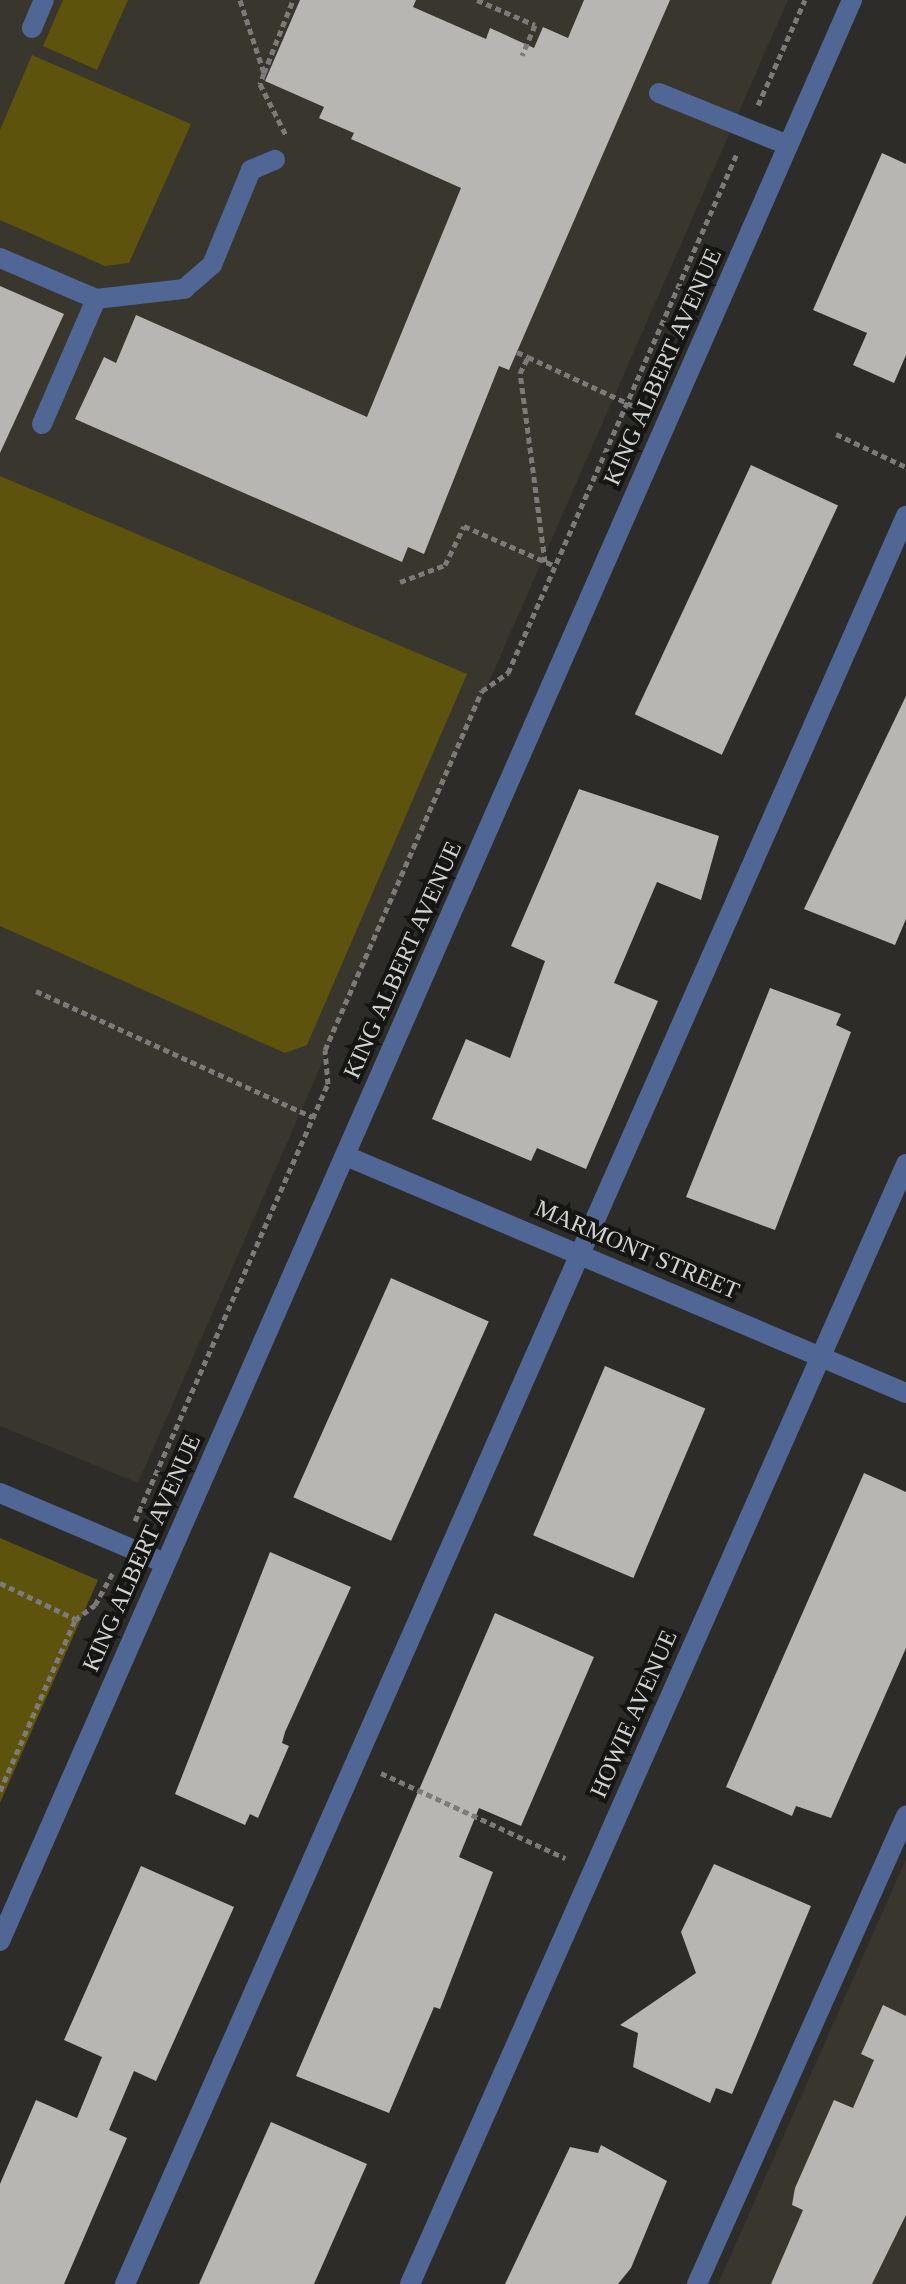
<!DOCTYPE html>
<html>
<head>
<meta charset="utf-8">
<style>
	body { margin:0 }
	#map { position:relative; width:906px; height:2284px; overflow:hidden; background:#2d2c29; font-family:Georgia,serif }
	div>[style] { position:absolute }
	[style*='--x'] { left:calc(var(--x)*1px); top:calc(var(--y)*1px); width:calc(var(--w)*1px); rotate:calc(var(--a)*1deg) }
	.built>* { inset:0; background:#38362d }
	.green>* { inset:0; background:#5e530c }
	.building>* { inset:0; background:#b7b6b2; transform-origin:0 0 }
	.path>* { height:5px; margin-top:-2.5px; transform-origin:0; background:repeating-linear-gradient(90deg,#7c7b79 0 6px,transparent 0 10px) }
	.minor>* { height:20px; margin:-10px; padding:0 10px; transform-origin:10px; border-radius:10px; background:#506795 }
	span { translate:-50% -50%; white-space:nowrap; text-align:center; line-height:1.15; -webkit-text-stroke:8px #151513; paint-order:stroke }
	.street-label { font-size:24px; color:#d3d3d1 }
</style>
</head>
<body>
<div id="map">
	<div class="built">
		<div style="clip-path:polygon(0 0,788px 0,138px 1483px,0 1426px)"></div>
		<div style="clip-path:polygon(906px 1859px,906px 2284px,718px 2284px)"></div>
	</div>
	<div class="green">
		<div style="clip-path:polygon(63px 0,128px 0,97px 70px,43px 46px)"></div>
		<div style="clip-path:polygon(32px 55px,191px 124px,129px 263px,105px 266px,0 220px,0 130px)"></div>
		<div style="clip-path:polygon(0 476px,467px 674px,307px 1045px,285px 1053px,0 926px)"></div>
		<div style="clip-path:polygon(0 1538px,98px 1580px,0 1803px)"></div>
	</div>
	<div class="building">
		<div style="clip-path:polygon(300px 0,416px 0,413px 7px,486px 39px,490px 28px,534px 48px,543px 27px,568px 38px,584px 0,670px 0,509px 370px,499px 366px,424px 554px,408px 547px,402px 562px,75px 419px,104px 357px,116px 363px,136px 315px,367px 417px,461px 188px,351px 139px,354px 133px,319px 118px,324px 107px,265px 81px)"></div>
		<div style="clip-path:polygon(882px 153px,906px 164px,906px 355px,894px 383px,853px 365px,867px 333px,813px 310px)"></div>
		<div style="clip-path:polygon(0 286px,64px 314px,0 453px)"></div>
		<div style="left:751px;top:465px;width:96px;height:275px;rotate:25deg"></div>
		<div style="clip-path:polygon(906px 696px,906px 919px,895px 945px,804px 909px)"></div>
		<div style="clip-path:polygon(579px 789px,719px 836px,701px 900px,657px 882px,614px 983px,658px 1001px,586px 1169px,537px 1148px,531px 1161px,432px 1119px,466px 1039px,510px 1058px,545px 961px,511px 946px)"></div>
		<div style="clip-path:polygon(770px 988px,841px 1014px,836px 1025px,851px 1032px,775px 1230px,686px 1197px)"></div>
		<div style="left:391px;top:1278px;width:107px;height:240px;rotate:24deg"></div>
		<div style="left:605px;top:1366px;width:109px;height:184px;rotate:23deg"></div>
		<div style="clip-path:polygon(864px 1473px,906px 1492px,906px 1648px,831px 1818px,796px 1806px,792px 1816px,726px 1787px)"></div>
		<div style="clip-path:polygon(270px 1552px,351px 1587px,285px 1732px,282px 1743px,289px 1746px,258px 1818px,250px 1814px,245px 1825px,175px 1794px)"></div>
		<div style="clip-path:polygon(495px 1613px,594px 1657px,521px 1826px,479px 1808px,459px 1857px,493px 1872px,440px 2009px,434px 2007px,389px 2113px,296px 2076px)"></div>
		<div style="clip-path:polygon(714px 1864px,811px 1906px,732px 2094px,716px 2088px,710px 2103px,633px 2067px,638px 2033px,620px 2025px,696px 1973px,681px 1932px)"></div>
		<div style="clip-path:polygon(141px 1866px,234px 1907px,156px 2081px,134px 2071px,109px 2130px,127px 2138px,64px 2284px,0 2284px,0 2184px,36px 2100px,77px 2118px,102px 2057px,64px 2040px)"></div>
		<div style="clip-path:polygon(883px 2005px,906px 2016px,906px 2215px,872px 2284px,771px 2284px,803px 2210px,792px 2205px,795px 2188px,834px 2100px,853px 2108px,874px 2060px,861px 2054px)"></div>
		<div style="clip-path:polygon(271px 2122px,367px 2164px,314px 2284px,199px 2284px)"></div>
		<div style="clip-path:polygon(601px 2145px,667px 2181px,631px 2268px,618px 2284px,505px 2284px,570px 2147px,598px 2153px)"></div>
	</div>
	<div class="path">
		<div style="--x:240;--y:0;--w:77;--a:71.8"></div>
		<div style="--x:264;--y:73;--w:79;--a:-68.3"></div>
		<div style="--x:477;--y:0;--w:63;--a:23.3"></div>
		<div style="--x:535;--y:25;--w:33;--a:113"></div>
		<div style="--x:264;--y:73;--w:12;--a:110"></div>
		<div style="--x:260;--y:84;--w:57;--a:63"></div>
		<div style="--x:758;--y:105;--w:115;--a:-65.9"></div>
		<div style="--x:517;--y:352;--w:12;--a:24"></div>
		<div style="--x:836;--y:434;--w:77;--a:25.2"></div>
		<div style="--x:545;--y:562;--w:191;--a:-97.5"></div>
		<div style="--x:520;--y:373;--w:18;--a:-63"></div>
		<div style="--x:528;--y:357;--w:126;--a:24.9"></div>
		<div style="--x:400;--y:582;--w:48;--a:-20.7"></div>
		<div style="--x:445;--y:565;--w:43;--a:-64"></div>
		<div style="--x:464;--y:526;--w:99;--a:23.7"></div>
		<div style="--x:36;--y:991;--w:304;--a:24.5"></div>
		<div style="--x:135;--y:1521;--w:478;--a:-66.2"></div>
		<div style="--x:328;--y:1084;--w:34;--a:-95"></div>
		<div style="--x:325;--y:1050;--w:392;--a:-66.4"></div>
		<div style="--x:482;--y:691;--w:32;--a:-35"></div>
		<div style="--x:508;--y:673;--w:570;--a:-66.22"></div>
		<div style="--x:0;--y:1583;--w:83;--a:25.6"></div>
		<div style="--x:381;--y:1773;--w:203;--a:24.8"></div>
		<div style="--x:0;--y:1791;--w:187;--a:-66.3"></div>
		<div style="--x:75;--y:1620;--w:25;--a:-37"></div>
		<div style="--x:95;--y:1605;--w:39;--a:-61"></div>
	</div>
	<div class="minor">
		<div style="--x:32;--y:28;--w:30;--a:-67"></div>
		<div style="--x:659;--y:93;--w:139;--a:22"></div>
		<div style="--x:0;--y:258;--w:104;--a:23.1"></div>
		<div style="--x:42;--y:424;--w:136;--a:-66.6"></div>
		<div style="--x:96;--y:299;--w:89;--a:-6.5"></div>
		<div style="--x:184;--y:289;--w:37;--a:-41"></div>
		<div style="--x:212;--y:265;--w:103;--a:-67.7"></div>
		<div style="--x:251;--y:170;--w:26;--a:-23"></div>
		<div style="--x:346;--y:1156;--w:608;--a:22.94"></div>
		<div style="--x:0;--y:1493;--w:179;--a:23"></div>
		<div style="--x:0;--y:1941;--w:2120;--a:-66.3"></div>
		<div style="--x:125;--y:2284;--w:1933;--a:-66.17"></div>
		<div style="--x:410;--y:2284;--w:1225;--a:-66.11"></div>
		<div style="--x:697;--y:2284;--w:513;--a:-65.94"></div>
	</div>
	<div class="street-label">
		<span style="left:663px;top:367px;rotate:-66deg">KING ALBERT AVENUE</span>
		<span style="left:403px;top:960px;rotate:-66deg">KING ALBERT AVENUE</span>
		<span style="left:637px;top:1250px;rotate:23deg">MARMONT STREET</span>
		<span style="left:142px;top:1553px;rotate:-66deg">KING ALBERT AVENUE</span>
		<span style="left:634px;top:1714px;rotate:-66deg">HOWIE AVENUE</span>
	</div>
</div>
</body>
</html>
